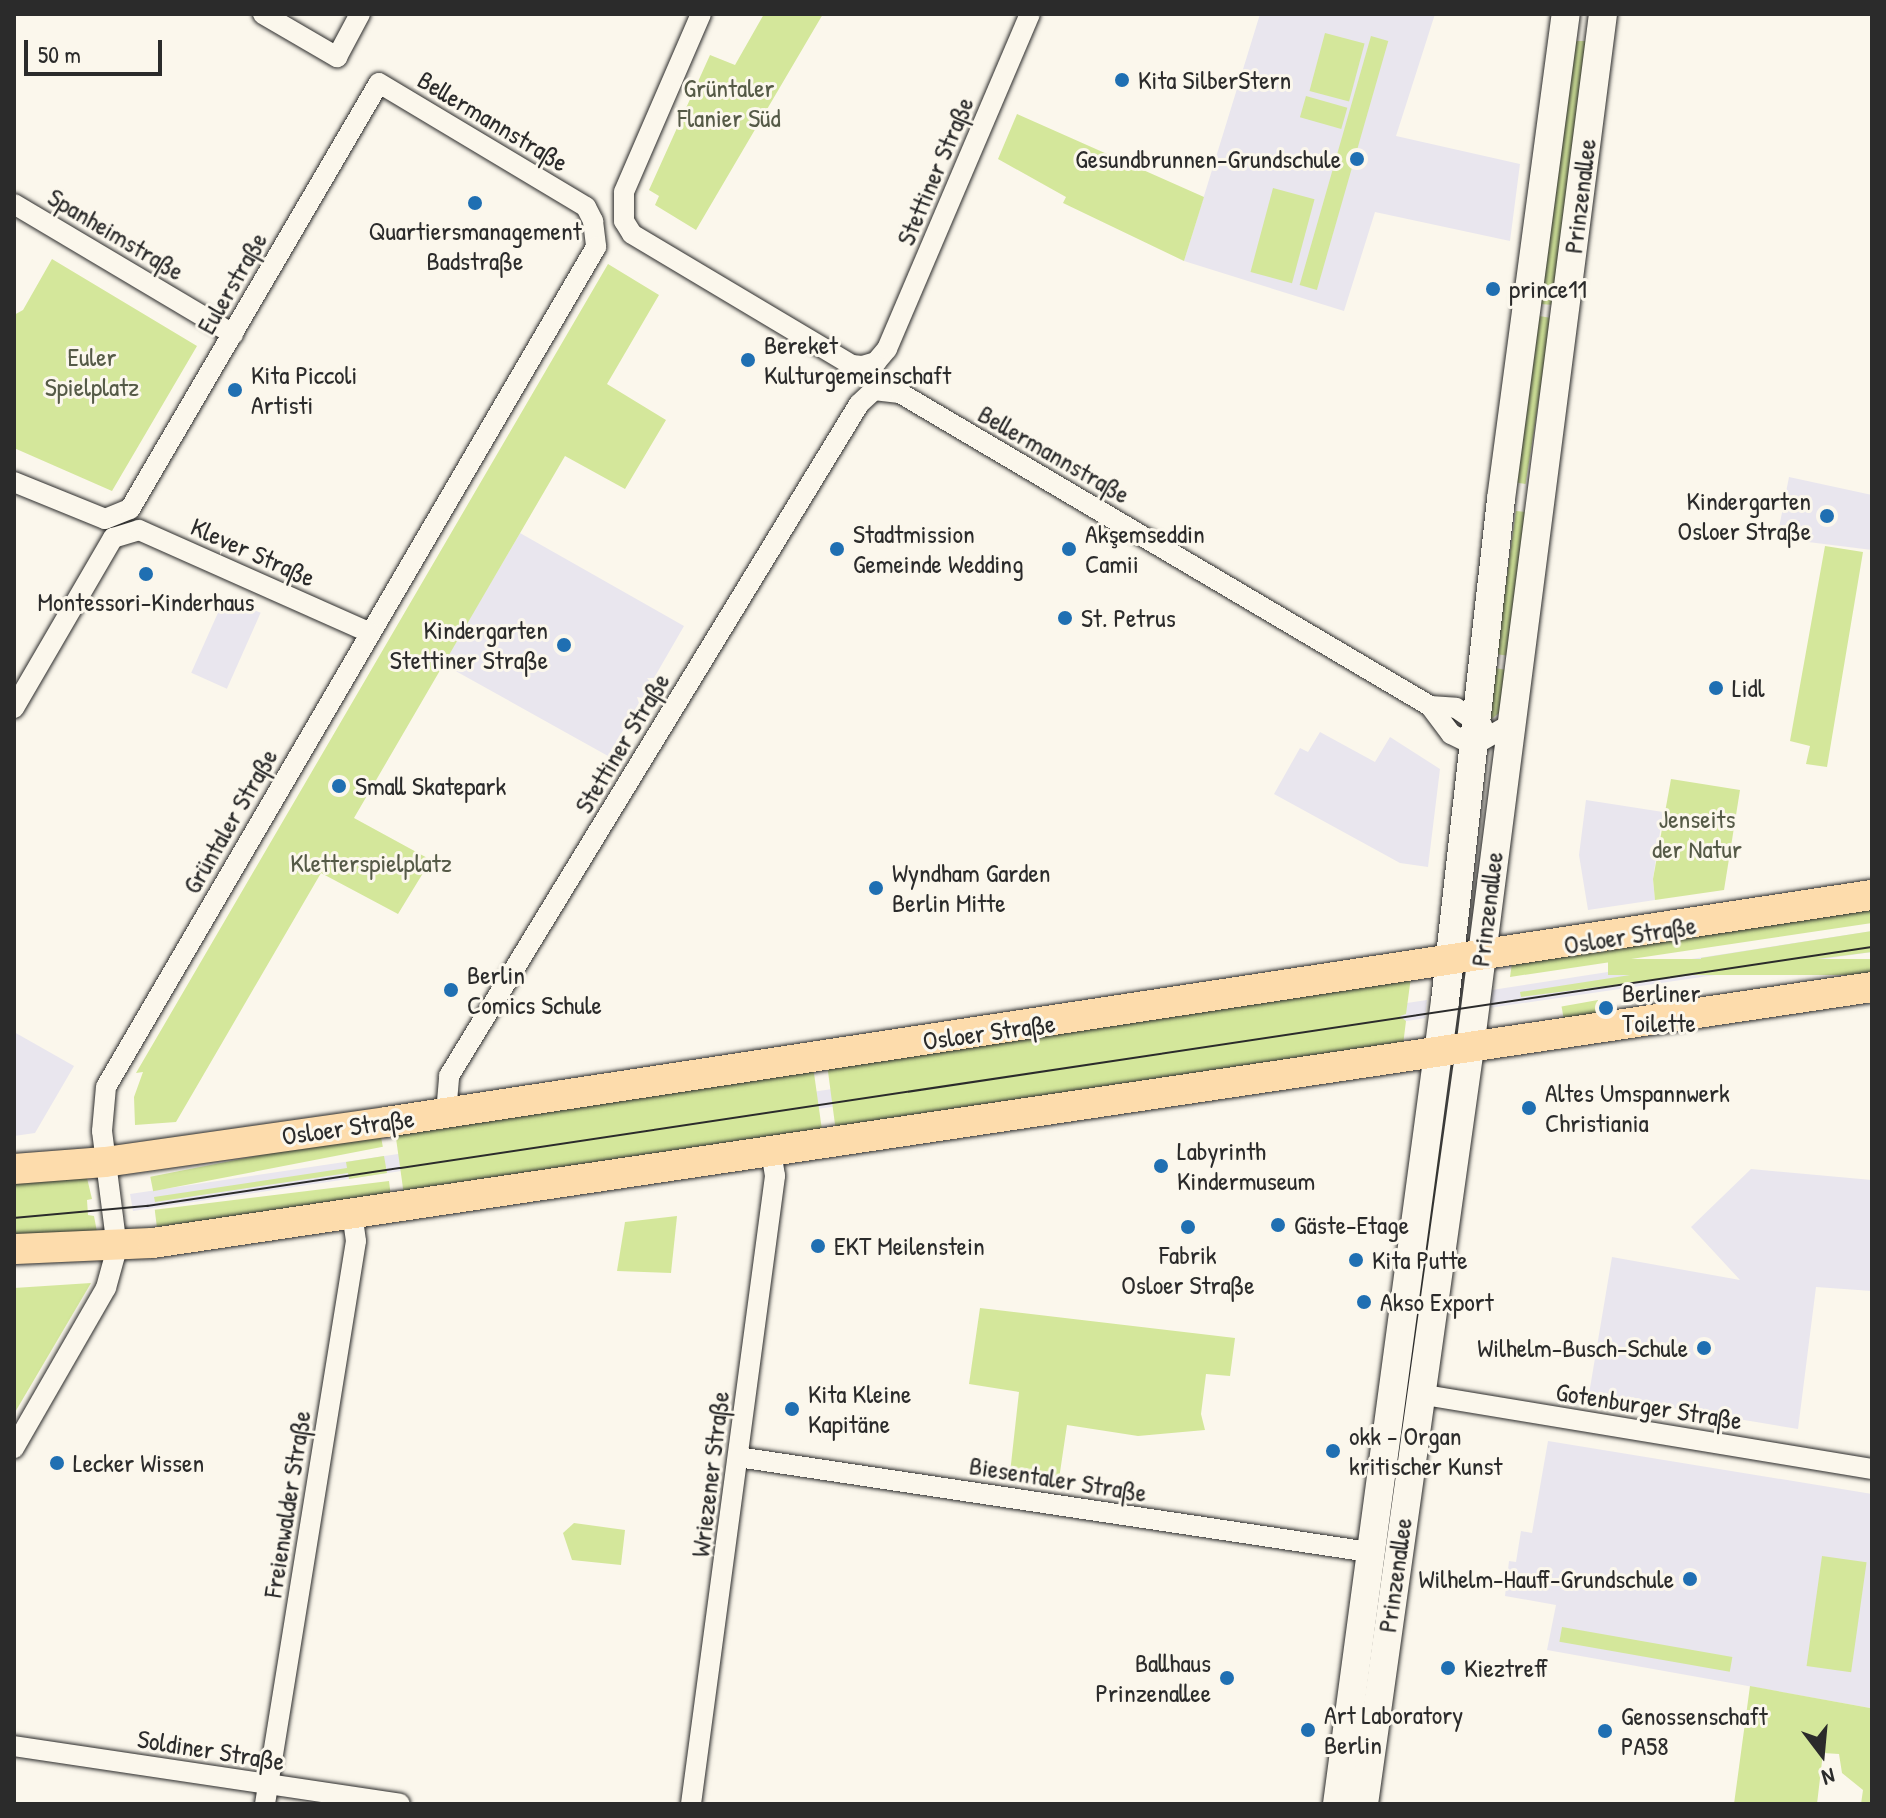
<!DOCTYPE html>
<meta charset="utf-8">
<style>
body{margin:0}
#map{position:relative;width:1886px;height:1818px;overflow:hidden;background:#fbf7ec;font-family:"Patrick Hand",sans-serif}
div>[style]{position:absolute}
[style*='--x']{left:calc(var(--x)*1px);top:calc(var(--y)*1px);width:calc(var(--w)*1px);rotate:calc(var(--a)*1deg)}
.built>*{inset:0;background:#e9e6ee;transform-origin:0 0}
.green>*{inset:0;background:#d4e79b;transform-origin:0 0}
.roads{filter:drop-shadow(0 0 2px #2b2b2b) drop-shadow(0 0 2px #2b2b2b)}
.street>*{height:20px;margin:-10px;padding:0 10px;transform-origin:10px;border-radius:10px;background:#fbf7ec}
.secondary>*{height:28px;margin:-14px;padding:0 14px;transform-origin:14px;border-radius:14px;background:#fbf7ec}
.primary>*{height:30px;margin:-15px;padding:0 15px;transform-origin:15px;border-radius:15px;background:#fddcac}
.tram>*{height:2px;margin:-1px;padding:0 1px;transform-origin:1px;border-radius:1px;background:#2b2b2b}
.dots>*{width:22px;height:22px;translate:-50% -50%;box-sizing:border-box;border:4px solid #fbf7ec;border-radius:50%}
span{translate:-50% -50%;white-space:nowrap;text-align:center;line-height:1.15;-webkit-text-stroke:6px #fbf7ec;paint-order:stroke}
.poi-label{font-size:26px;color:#2b2b2b}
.left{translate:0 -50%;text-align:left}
.right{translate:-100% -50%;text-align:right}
.park-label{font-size:26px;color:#555a47}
.street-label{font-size:26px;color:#2b2b2b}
.frame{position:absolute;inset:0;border:16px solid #2b2b2b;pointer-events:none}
.north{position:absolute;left:1782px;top:1714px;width:80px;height:80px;-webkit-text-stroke:6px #fbf7ec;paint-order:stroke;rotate:164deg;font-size:22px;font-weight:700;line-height:32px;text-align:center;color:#2b2b2b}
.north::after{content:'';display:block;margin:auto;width:28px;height:36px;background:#2b2b2b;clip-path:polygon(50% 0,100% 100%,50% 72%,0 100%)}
.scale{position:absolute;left:24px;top:40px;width:138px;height:36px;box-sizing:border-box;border:4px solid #2b2b2b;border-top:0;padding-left:10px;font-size:24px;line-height:28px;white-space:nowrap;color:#2b2b2b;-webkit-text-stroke:6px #fbf7ec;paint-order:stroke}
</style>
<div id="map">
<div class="built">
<i style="clip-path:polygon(1260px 14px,1435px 14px,1396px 136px,1520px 164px,1510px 241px,1375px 212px,1344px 311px,1184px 261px)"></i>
<i style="clip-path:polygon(1789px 477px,1872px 495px,1872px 550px,1777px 538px)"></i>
<i style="clip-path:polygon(520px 533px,684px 626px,654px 678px,647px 678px,651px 683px,642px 698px,637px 697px,639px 703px,608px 756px,443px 664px)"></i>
<i style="left:225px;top:597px;width:39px;height:83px;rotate:24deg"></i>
<i style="clip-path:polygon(1320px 732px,1375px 762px,1390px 737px,1440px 769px,1428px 867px,1400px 863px,1274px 794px,1300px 748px,1308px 752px)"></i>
<i style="clip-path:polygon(1586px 800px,1663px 812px,1653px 879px,1655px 900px,1588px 910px,1579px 855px)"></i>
<i style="clip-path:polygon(1872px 931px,1872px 952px,1489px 1008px,1492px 990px)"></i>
<i style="clip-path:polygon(1427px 1000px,1425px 1018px,1420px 1019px,133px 1211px,130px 1194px)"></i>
<i style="clip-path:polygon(14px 1032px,74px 1066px,35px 1133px,14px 1136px)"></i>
<i style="clip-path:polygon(1751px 1169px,1872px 1180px,1872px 1291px,1816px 1287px,1798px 1429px,1589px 1394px,1612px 1257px,1740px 1280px,1691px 1227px)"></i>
<i style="clip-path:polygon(1548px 1441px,1872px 1494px,1870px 1708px,1547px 1650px,1556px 1605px,1505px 1596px,1509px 1561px,1516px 1562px,1521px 1531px,1532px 1533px)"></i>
</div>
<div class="green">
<i style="clip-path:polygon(764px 14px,823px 14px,696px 230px,655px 205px,659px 196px,649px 190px,710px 55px,735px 65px)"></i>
<i style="left:1325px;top:33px;width:41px;height:60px;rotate:15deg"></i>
<i style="left:1371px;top:36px;width:18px;height:259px;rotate:16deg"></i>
<i style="clip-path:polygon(1575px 41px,1586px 41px,1554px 305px,1540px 304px)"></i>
<i style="left:1306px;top:96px;width:43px;height:22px;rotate:16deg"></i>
<i style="clip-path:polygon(1017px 114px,1204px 197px,1184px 261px,1063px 203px,1066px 197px,998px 159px)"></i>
<i style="left:1273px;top:188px;width:43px;height:87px;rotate:15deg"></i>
<i style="clip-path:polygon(52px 259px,197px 346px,112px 491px,14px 448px,14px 315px,23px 310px)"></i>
<i style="clip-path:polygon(608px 264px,659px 295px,607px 384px,666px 420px,625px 489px,565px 456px,354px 818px,431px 860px,398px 914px,321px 873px,176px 1122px,135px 1125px,134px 1097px,143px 1072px,136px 1073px)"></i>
<i style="left:1539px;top:316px;width:13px;height:168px;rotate:9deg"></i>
<i style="clip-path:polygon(1516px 511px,1526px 512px,1509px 656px,1496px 654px)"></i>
<i style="clip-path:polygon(1825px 546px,1863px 552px,1827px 767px,1806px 764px,1810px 746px,1790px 741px)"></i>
<i style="clip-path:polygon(1495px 668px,1507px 670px,1499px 713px,1490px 720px)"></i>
<i style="clip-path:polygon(1671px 779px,1740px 790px,1724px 890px,1655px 900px,1653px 879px)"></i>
<i style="clip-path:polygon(1872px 907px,1872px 923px,1510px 977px,1512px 963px)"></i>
<i style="clip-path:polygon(1872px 931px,1872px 952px,1521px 997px,1520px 992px,1701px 964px,1701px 958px)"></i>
<i style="left:1872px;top:959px;width:16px;height:264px;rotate:90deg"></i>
<i style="clip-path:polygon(1411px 977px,1406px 1014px,1400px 1016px,1406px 1021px,1403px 1045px,836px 1132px,827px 1064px)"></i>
<i style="left:1598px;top:1000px;width:17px;height:37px;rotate:80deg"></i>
<i style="left:813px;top:1066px;width:69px;height:423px;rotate:82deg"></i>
<i style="left:380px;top:1132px;width:15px;height:234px;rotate:79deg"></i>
<i style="left:1434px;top:1148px;width:7px;height:197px;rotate:8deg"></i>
<i style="clip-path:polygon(384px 1156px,387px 1173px,349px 1179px,348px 1173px,155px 1202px,154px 1197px,347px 1168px,346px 1162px)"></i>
<i style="clip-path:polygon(87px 1178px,92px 1199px,87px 1200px,88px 1215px,94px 1216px,97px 1232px,14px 1237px,14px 1181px)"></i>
<i style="left:389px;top:1181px;width:17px;height:236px;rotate:83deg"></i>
<i style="clip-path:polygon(677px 1216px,671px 1273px,617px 1271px,625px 1222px)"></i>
<i style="clip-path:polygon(91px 1283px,14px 1414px,14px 1288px)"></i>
<i style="clip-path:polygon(980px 1308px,1235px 1338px,1230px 1376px,1206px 1374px,1201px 1414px,1205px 1430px,1138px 1436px,1067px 1425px,1059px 1479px,1010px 1473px,1019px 1392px,969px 1384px)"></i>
<i style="clip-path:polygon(574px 1523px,625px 1530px,621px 1565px,572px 1560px,563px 1533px)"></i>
<i style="left:1822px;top:1556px;width:45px;height:111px;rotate:8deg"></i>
<i style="left:1562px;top:1627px;width:173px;height:15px;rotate:10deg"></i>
<i style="clip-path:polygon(1750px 1686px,1870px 1708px,1872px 1687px,1872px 1804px,1861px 1804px,1863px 1790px,1842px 1773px,1839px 1754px,1823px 1753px,1817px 1804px,1734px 1804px)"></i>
</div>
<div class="roads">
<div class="street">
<i style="--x:263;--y:14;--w:86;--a:30.2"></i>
<i style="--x:337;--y:57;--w:49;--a:-61.9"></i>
<i style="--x:701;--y:14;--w:194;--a:113.4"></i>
<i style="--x:624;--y:192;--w:29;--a:90"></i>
<i style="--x:624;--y:221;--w:15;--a:58"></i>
<i style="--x:632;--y:234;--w:256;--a:30.8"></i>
<i style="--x:852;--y:365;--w:10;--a:6"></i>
<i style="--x:862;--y:366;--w:15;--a:-16"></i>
<i style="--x:876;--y:362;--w:17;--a:-50"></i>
<i style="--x:887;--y:349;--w:364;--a:-66.9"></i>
<i style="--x:14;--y:204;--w:255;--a:30.7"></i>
<i style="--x:14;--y:482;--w:98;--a:22.1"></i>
<i style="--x:105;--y:519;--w:27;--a:-22"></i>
<i style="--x:130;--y:509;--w:493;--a:-59.7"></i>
<i style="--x:379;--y:83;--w:241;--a:30.9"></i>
<i style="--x:586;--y:207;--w:16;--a:63"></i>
<i style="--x:593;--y:221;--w:26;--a:83"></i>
<i style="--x:596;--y:247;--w:972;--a:120.26"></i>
<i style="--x:106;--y:1087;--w:44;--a:95.2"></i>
<i style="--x:102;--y:1131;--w:118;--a:82.7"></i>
<i style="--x:117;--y:1248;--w:41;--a:105.4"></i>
<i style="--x:106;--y:1288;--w:185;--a:119.9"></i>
<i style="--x:1430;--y:706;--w:26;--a:4"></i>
<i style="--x:1456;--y:708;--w:32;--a:34"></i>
<i style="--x:14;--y:708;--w:197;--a:-59.8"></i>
<i style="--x:113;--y:538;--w:27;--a:-17"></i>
<i style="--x:139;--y:530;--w:253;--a:24"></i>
<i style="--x:446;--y:1113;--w:37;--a:-85"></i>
<i style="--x:449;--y:1076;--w:787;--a:-58.61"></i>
<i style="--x:859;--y:404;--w:21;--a:-43"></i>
<i style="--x:874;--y:390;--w:26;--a:7"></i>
<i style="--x:900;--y:393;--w:616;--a:30.56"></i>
<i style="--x:1430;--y:706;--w:35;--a:53"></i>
<i style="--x:1451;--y:734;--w:25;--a:26"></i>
<i style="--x:1474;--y:745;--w:40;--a:-29.7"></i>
<i style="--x:1419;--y:1394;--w:459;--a:9.4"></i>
<i style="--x:738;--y:1457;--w:638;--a:8.56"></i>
<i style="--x:14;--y:1746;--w:390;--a:8.5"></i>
<i style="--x:265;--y:1804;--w:570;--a:-80.82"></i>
<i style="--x:356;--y:1241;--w:28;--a:-98"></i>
<i style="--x:691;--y:1804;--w:634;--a:-82.38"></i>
<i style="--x:775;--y:1176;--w:26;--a:-99"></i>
</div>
<div class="secondary">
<i style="--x:1337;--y:1804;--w:810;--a:-82.34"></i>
<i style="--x:1445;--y:1001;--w:505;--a:-83.63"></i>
<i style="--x:1501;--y:499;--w:489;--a:-82.4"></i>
<i style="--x:1364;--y:1804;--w:763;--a:-82.02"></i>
<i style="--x:1470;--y:1048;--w:1043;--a:-82.67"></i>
</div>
<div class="primary">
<i style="--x:14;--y:1169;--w:91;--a:-4.4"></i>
<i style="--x:105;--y:1162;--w:284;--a:-8.1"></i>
<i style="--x:386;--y:1122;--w:1503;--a:-8.69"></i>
<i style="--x:14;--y:1249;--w:139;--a:-2.5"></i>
<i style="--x:153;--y:1243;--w:1738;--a:-8.47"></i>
</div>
</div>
<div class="tram">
<i style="--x:14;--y:1218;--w:134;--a:-5.2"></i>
<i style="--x:147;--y:1206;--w:1744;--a:-8.54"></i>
</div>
<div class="dots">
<i style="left:1122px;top:80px;background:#1f6fb2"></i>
<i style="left:1357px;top:159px;background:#1f6fb2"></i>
<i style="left:475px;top:203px;background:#1f6fb2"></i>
<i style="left:1493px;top:289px;background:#1f6fb2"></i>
<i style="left:748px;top:360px;background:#1f6fb2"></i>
<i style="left:235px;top:390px;background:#1f6fb2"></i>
<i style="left:1827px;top:516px;background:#1f6fb2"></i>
<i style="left:837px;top:549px;background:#1f6fb2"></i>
<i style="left:1069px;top:549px;background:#1f6fb2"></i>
<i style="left:146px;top:574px;background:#1f6fb2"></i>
<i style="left:1065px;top:618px;background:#1f6fb2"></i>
<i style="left:564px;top:645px;background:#1f6fb2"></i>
<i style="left:1716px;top:688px;background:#1f6fb2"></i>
<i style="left:339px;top:786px;background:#1f6fb2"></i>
<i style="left:876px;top:888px;background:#1f6fb2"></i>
<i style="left:451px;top:990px;background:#1f6fb2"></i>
<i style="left:1606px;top:1008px;background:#1f6fb2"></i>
<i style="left:1529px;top:1108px;background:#1f6fb2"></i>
<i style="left:1161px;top:1166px;background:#1f6fb2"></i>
<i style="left:1278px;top:1225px;background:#1f6fb2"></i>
<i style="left:1188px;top:1227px;background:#1f6fb2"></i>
<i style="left:818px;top:1246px;background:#1f6fb2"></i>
<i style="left:1356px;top:1260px;background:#1f6fb2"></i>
<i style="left:1364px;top:1302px;background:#1f6fb2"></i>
<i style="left:1704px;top:1348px;background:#1f6fb2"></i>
<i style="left:792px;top:1409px;background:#1f6fb2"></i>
<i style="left:1333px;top:1451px;background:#1f6fb2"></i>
<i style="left:57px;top:1463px;background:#1f6fb2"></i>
<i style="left:1690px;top:1579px;background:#1f6fb2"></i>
<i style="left:1448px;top:1668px;background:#1f6fb2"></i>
<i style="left:1227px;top:1678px;background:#1f6fb2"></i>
<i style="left:1308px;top:1730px;background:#1f6fb2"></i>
<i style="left:1605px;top:1731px;background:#1f6fb2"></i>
</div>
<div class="poi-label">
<span class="left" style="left:1138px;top:80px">Kita SilberStern</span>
<span class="right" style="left:1341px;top:159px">Gesundbrunnen-Grundschule</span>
<span style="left:475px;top:246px">Quartiersmanagement<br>Badstraße</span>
<span class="left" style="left:1509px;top:289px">prince11</span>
<span class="left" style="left:764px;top:360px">Bereket<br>Kulturgemeinschaft</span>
<span class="left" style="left:251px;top:390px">Kita Piccoli<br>Artisti</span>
<span class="right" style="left:1811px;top:516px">Kindergarten<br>Osloer Straße</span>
<span class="left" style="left:853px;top:549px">Stadtmission<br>Gemeinde Wedding</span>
<span class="left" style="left:1085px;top:549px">Akşemseddin<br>Camii</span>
<span style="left:146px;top:602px">Montessori-Kinderhaus</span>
<span class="left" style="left:1081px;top:618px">St. Petrus</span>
<span class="right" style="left:548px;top:645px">Kindergarten<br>Stettiner Straße</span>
<span class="left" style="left:1732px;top:688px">Lidl</span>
<span class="left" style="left:355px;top:786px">Small Skatepark</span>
<span class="left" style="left:892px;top:888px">Wyndham Garden<br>Berlin Mitte</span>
<span class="left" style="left:467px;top:990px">Berlin<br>Comics Schule</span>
<span class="left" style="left:1622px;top:1008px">Berliner<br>Toilette</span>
<span class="left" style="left:1545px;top:1108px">Altes Umspannwerk<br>Christiania</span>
<span class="left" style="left:1177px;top:1166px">Labyrinth<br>Kindermuseum</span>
<span class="left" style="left:1294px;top:1225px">Gäste-Etage</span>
<span class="left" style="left:834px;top:1246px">EKT Meilenstein</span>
<span style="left:1188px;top:1270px">Fabrik<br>Osloer Straße</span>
<span class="left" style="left:1372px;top:1260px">Kita Putte</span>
<span class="left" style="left:1380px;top:1302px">Akso Export</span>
<span class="right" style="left:1688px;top:1348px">Wilhelm-Busch-Schule</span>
<span class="left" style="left:808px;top:1409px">Kita Kleine<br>Kapitäne</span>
<span class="left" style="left:1349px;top:1451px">okk - Organ<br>kritischer Kunst</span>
<span class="left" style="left:73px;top:1463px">Lecker Wissen</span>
<span class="right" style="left:1674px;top:1579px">Wilhelm-Hauff-Grundschule</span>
<span class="right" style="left:1211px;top:1678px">Ballhaus<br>Prinzenallee</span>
<span class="left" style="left:1464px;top:1668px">Kieztreff</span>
<span class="left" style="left:1324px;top:1730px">Art Laboratory<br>Berlin</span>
<span class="left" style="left:1621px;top:1731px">Genossenschaft<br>PA58</span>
</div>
<div class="park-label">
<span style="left:729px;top:103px">Grüntaler<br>Flanier Süd</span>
<span style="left:92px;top:372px">Euler<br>Spielplatz</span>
<span style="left:1697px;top:834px">Jenseits<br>der Natur</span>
<span style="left:371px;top:863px">Kletterspielplatz</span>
</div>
<div class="street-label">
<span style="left:493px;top:121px;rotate:31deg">Bellermannstraße</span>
<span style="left:935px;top:171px;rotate:-67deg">Stettiner Straße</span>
<span style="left:1580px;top:196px;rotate:-83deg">Prinzenallee</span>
<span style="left:116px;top:234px;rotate:31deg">Spanheimstraße</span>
<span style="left:232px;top:283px;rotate:-60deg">Eulerstraße</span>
<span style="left:1054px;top:454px;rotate:30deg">Bellermannstraße</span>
<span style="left:253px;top:552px;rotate:24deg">Klever Straße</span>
<span style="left:622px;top:743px;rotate:-59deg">Stettiner Straße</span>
<span style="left:230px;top:821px;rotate:-60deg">Grüntaler Straße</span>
<span style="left:1487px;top:909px;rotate:-83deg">Prinzenallee</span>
<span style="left:1630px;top:935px;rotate:-9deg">Osloer Straße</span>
<span style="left:989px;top:1032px;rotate:-8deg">Osloer Straße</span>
<span style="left:348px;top:1127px;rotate:-8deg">Osloer Straße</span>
<span style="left:1649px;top:1406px;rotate:9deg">Gotenburger Straße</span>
<span style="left:710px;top:1474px;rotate:-83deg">Wriezener Straße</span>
<span style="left:1058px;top:1479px;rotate:9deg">Biesentaler Straße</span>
<span style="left:287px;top:1504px;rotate:-81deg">Freienwalder Straße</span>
<span style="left:1395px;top:1575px;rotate:-82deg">Prinzenallee</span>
<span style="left:211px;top:1750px;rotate:9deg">Soldiner Straße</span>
</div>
<div class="frame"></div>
<div class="north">N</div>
<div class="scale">50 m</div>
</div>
